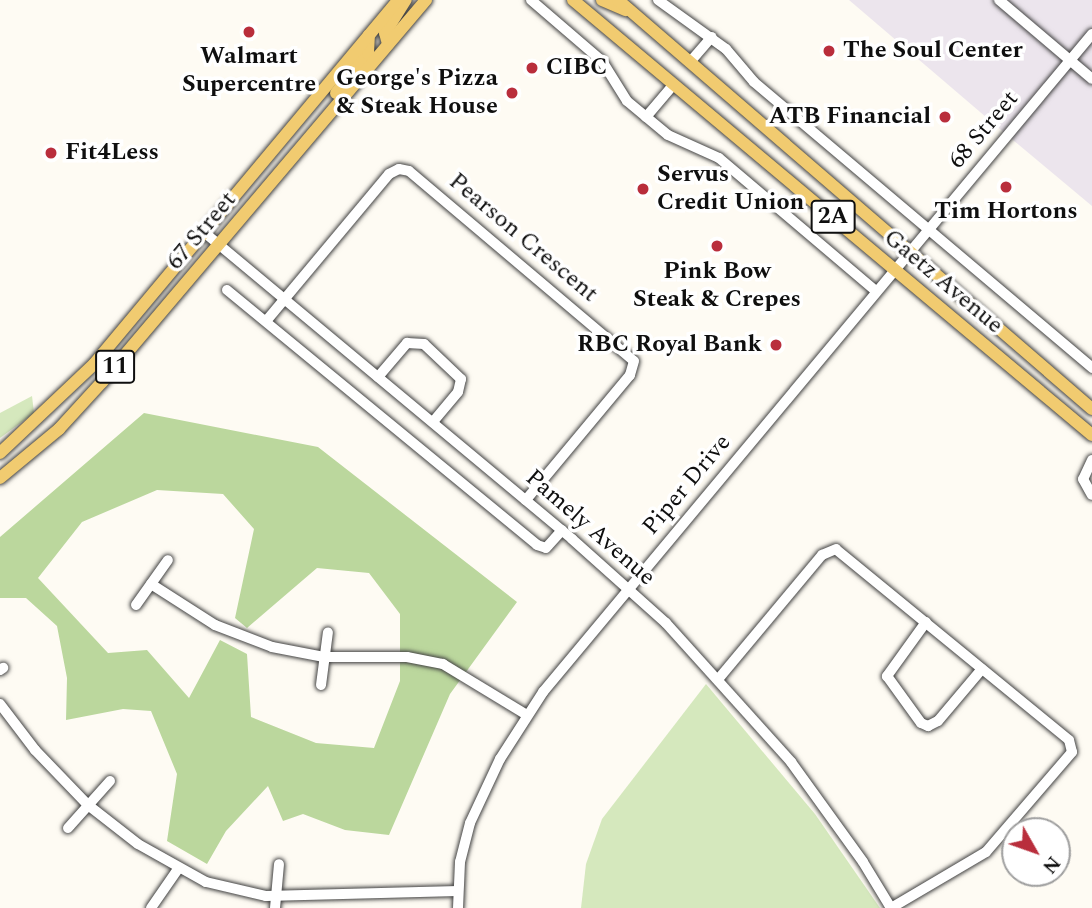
<!DOCTYPE html>
<style>
body{margin:0}
#map{position:relative;width:1092px;height:908px;overflow:hidden;background:#fefbf3;font-family:Spectral,serif}
div>[style]{position:absolute}
[style*='--x']{left:calc(var(--x)*1px);top:calc(var(--y)*1px);width:calc(var(--w)*1px);rotate:calc(var(--a)*1deg)}
.industrial>*{inset:0;background:#ece5ed}
.green>*{inset:0;background:#d5e8bd}
.forest>*{inset:0;background:#bbd79d}
.roads{filter:drop-shadow(0 0 2px #424242) drop-shadow(0 0 2px #424242)}
.minor>*{height:10px;margin:-5px;padding:0 5px;transform-origin:5px;border-radius:5px;background:#fff}
.major>*{height:12px;margin:-6px;padding:0 6px;transform-origin:6px;border-radius:6px;background:#f1cb70}
.dots>*{width:19px;height:19px;translate:-50% -50%;box-sizing:border-box;border:4px solid #fff;border-radius:50%}
span{translate:-50% -50%;white-space:nowrap;text-align:center;line-height:1.15;-webkit-text-stroke:7px #fff;paint-order:stroke}
.shield-label span{padding:2px 5px;background:#fff;border:2px solid;border-radius:5px;-webkit-text-stroke-width:0}
.shield-label{font-size:23px;color:#0f0f0f;font-weight:700}
.poi-label{font-size:24px;color:#0f0f0f;font-weight:700}
.left{translate:0 -50%;text-align:left}
.right{translate:-100% -50%;text-align:right}
.street-label{font-size:24px;color:#0f0f0f}
.north{position:absolute;left:1001px;top:817px;width:70px;height:70px;box-sizing:border-box;background:#fff;border:2px solid #9f9f9f;border-radius:50%;rotate:130deg;font-size:19px;font-weight:700;line-height:28px;text-align:center;color:#0f0f0f}
.north::after{content:'';display:block;margin:auto;width:24px;height:32px;background:#b92e3c;clip-path:polygon(50% 0,100% 100%,50% 72%,0 100%)}
</style>
<div id="map">
<div class="industrial">
<i style="clip-path:polygon(849px 0,1092px 0,1092px 206px,1007px 135px)"></i>
</div>
<div class="green">
<i style="clip-path:polygon(32px 396px,34px 413px,0 438px,0 413px)"></i>
<i style="clip-path:polygon(706px 684px,815px 814px,880px 908px,581px 908px,586px 864px,602px 819px)"></i>
</div>
<div class="forest">
<i style="clip-path:polygon(evenodd,144px 413px,318px 447px,517px 602px,450px 694px,389px 835px,345px 830px,303px 814px,283px 821px,268px 786px,226px 831px,207px 864px,167px 841px,177px 774px,151px 711px,123px 709px,66px 720px,67px 678px,57px 626px,26px 598px,0 598px,0 537px,144px 413px,157px 490px,223px 494px,254px 529px,235px 618px,247px 628px,317px 568px,369px 573px,400px 614px,400px 681px,374px 748px,316px 743px,251px 717px,247px 654px,220px 640px,189px 698px,147px 650px,108px 653px,38px 578px,82px 522px,157px 490px)"></i>
</div>
<div class="roads">
<div class="minor">
<i style="--x:531;--y:0;--w:94;--a:40.7"></i>
<i style="--x:602;--y:61;--w:47;--a:58"></i>
<i style="--x:627;--y:101;--w:53;--a:39.7"></i>
<i style="--x:668;--y:135;--w:56;--a:24.3"></i>
<i style="--x:719;--y:158;--w:206;--a:40.3"></i>
<i style="--x:658;--y:0;--w:84;--a:35.8"></i>
<i style="--x:726;--y:49;--w:43;--a:49.7"></i>
<i style="--x:754;--y:82;--w:443;--a:40.2"></i>
<i style="--x:999;--y:0;--w:122;--a:40.3"></i>
<i style="--x:690;--y:62;--w:33;--a:-49"></i>
<i style="--x:646;--y:117;--w:43;--a:-49.7"></i>
<i style="--x:205;--y:233;--w:478;--a:39.8"></i>
<i style="--x:572;--y:539;--w:126;--a:41.8"></i>
<i style="--x:666;--y:623;--w:187;--a:48"></i>
<i style="--x:791;--y:762;--w:123;--a:54.2"></i>
<i style="--x:863;--y:862;--w:54;--a:58.7"></i>
<i style="--x:891;--y:908;--w:110;--a:-30.5"></i>
<i style="--x:986;--y:852;--w:132;--a:-49.3"></i>
<i style="--x:1072;--y:752;--w:12;--a:-104"></i>
<i style="--x:1069;--y:740;--w:301;--a:-140.7"></i>
<i style="--x:836;--y:549;--w:15;--a:157"></i>
<i style="--x:822;--y:555;--w:160;--a:129.9"></i>
<i style="--x:227;--y:290;--w:401;--a:39.4"></i>
<i style="--x:537;--y:545;--w:9;--a:18"></i>
<i style="--x:546;--y:548;--w:24;--a:-48"></i>
<i style="--x:267;--y:320;--w:190;--a:-50.1"></i>
<i style="--x:389;--y:174;--w:11;--a:-27"></i>
<i style="--x:399;--y:169;--w:10;--a:11"></i>
<i style="--x:409;--y:171;--w:294;--a:40.2"></i>
<i style="--x:634;--y:361;--w:15;--a:106"></i>
<i style="--x:630;--y:375;--w:163;--a:129.8"></i>
<i style="--x:378;--y:377;--w:45;--a:-49.5"></i>
<i style="--x:407;--y:343;--w:17;--a:3"></i>
<i style="--x:424;--y:344;--w:51;--a:43.4"></i>
<i style="--x:461;--y:379;--w:13;--a:103"></i>
<i style="--x:458;--y:392;--w:39;--a:130"></i>
<i style="--x:1092;--y:460;--w:21;--a:115"></i>
<i style="--x:1083;--y:479;--w:18;--a:61"></i>
<i style="--x:151;--y:584;--w:76;--a:32.6"></i>
<i style="--x:215;--y:625;--w:61;--a:21.1"></i>
<i style="--x:272;--y:647;--w:53;--a:10.9"></i>
<i style="--x:324;--y:657;--w:83;--a:0"></i>
<i style="--x:407;--y:657;--w:37;--a:11"></i>
<i style="--x:443;--y:664;--w:98;--a:31.3"></i>
<i style="--x:136;--y:605;--w:55;--a:-54.6"></i>
<i style="--x:926;--y:622;--w:67;--a:125.8"></i>
<i style="--x:887;--y:676;--w:58;--a:54.1"></i>
<i style="--x:921;--y:723;--w:8;--a:23"></i>
<i style="--x:928;--y:726;--w:11;--a:-27"></i>
<i style="--x:938;--y:721;--w:68;--a:-49.8"></i>
<i style="--x:0;--y:670;--w:4;--a:-34"></i>
<i style="--x:321;--y:685;--w:53;--a:-82.5"></i>
<i style="--x:0;--y:704;--w:58;--a:52.7"></i>
<i style="--x:35;--y:750;--w:76;--a:46.1"></i>
<i style="--x:88;--y:805;--w:63;--a:38"></i>
<i style="--x:138;--y:844;--w:78;--a:29.2"></i>
<i style="--x:206;--y:882;--w:62;--a:13.1"></i>
<i style="--x:266;--y:896;--w:192;--a:-1.5"></i>
<i style="--x:68;--y:828;--w:63;--a:-48.2"></i>
<i style="--x:151;--y:908;--w:47;--a:-55.3"></i>
<i style="--x:275;--y:908;--w:44;--a:-84.8"></i>
<i style="--x:458;--y:908;--w:46;--a:-87.5"></i>
<i style="--x:460;--y:862;--w:40;--a:-75.6"></i>
<i style="--x:470;--y:823;--w:71;--a:-64.9"></i>
<i style="--x:500;--y:759;--w:80;--a:-57.3"></i>
<i style="--x:543;--y:692;--w:857;--a:-50.16"></i>
</div>
<div class="major">
<i style="--x:573;--y:0;--w:677;--a:39.97"></i>
<i style="--x:602;--y:0;--w:26;--a:23"></i>
<i style="--x:618;--y:0;--w:626;--a:40.79"></i>
<i style="--x:388;--y:44;--w:11;--a:-105"></i>
<i style="--x:385;--y:33;--w:39;--a:-58"></i>
<i style="--x:336;--y:93;--w:51;--a:-51.3"></i>
<i style="--x:368;--y:53;--w:18;--a:-87"></i>
<i style="--x:0;--y:453;--w:129;--a:-43.4"></i>
<i style="--x:94;--y:364;--w:474;--a:-50.1"></i>
<i style="--x:0;--y:478;--w:77;--a:-39.7"></i>
<i style="--x:59;--y:429;--w:64;--a:-47.5"></i>
<i style="--x:102;--y:382;--w:501;--a:-49.7"></i>
</div>
</div>
<div class="dots">
<i style="left:249px;top:32px;background:#b92e3c"></i>
<i style="left:829px;top:51px;background:#b92e3c"></i>
<i style="left:532px;top:68px;background:#b92e3c"></i>
<i style="left:512px;top:93px;background:#b92e3c"></i>
<i style="left:945px;top:117px;background:#b92e3c"></i>
<i style="left:51px;top:153px;background:#b92e3c"></i>
<i style="left:1006px;top:187px;background:#b92e3c"></i>
<i style="left:643px;top:189px;background:#b92e3c"></i>
<i style="left:717px;top:246px;background:#b92e3c"></i>
<i style="left:776px;top:345px;background:#b92e3c"></i>
</div>
<div class="shield-label">
<span style="left:833px;top:217px">2A</span>
<span style="left:115px;top:367px">11</span>
</div>
<div class="poi-label">
<span class="left" style="left:843px;top:51px">The Soul Center</span>
<span style="left:249px;top:71px">Walmart<br>Supercentre</span>
<span class="left" style="left:546px;top:68px">CIBC</span>
<span class="right" style="left:498px;top:93px">George's Pizza<br>&amp; Steak House</span>
<span class="right" style="left:931px;top:117px">ATB Financial</span>
<span class="left" style="left:65px;top:153px">Fit4Less</span>
<span class="left" style="left:657px;top:189px">Servus<br>Credit Union</span>
<span style="left:1006px;top:212px">Tim Hortons</span>
<span style="left:717px;top:286px">Pink Bow<br>Steak &amp; Crepes</span>
<span class="right" style="left:762px;top:345px">RBC Royal Bank</span>
</div>
<div class="street-label">
<span style="left:984px;top:130px;rotate:-50deg">68 Street</span>
<span style="left:202px;top:231px;rotate:-50deg">67 Street</span>
<span style="left:523px;top:238px;rotate:40deg">Pearson Crescent</span>
<span style="left:943px;top:282px;rotate:40deg">Gaetz Avenue</span>
<span style="left:687px;top:485px;rotate:-50deg">Piper Drive</span>
<span style="left:590px;top:528px;rotate:41deg">Pamely Avenue</span>
</div>
<div class="north">N</div>
</div>
